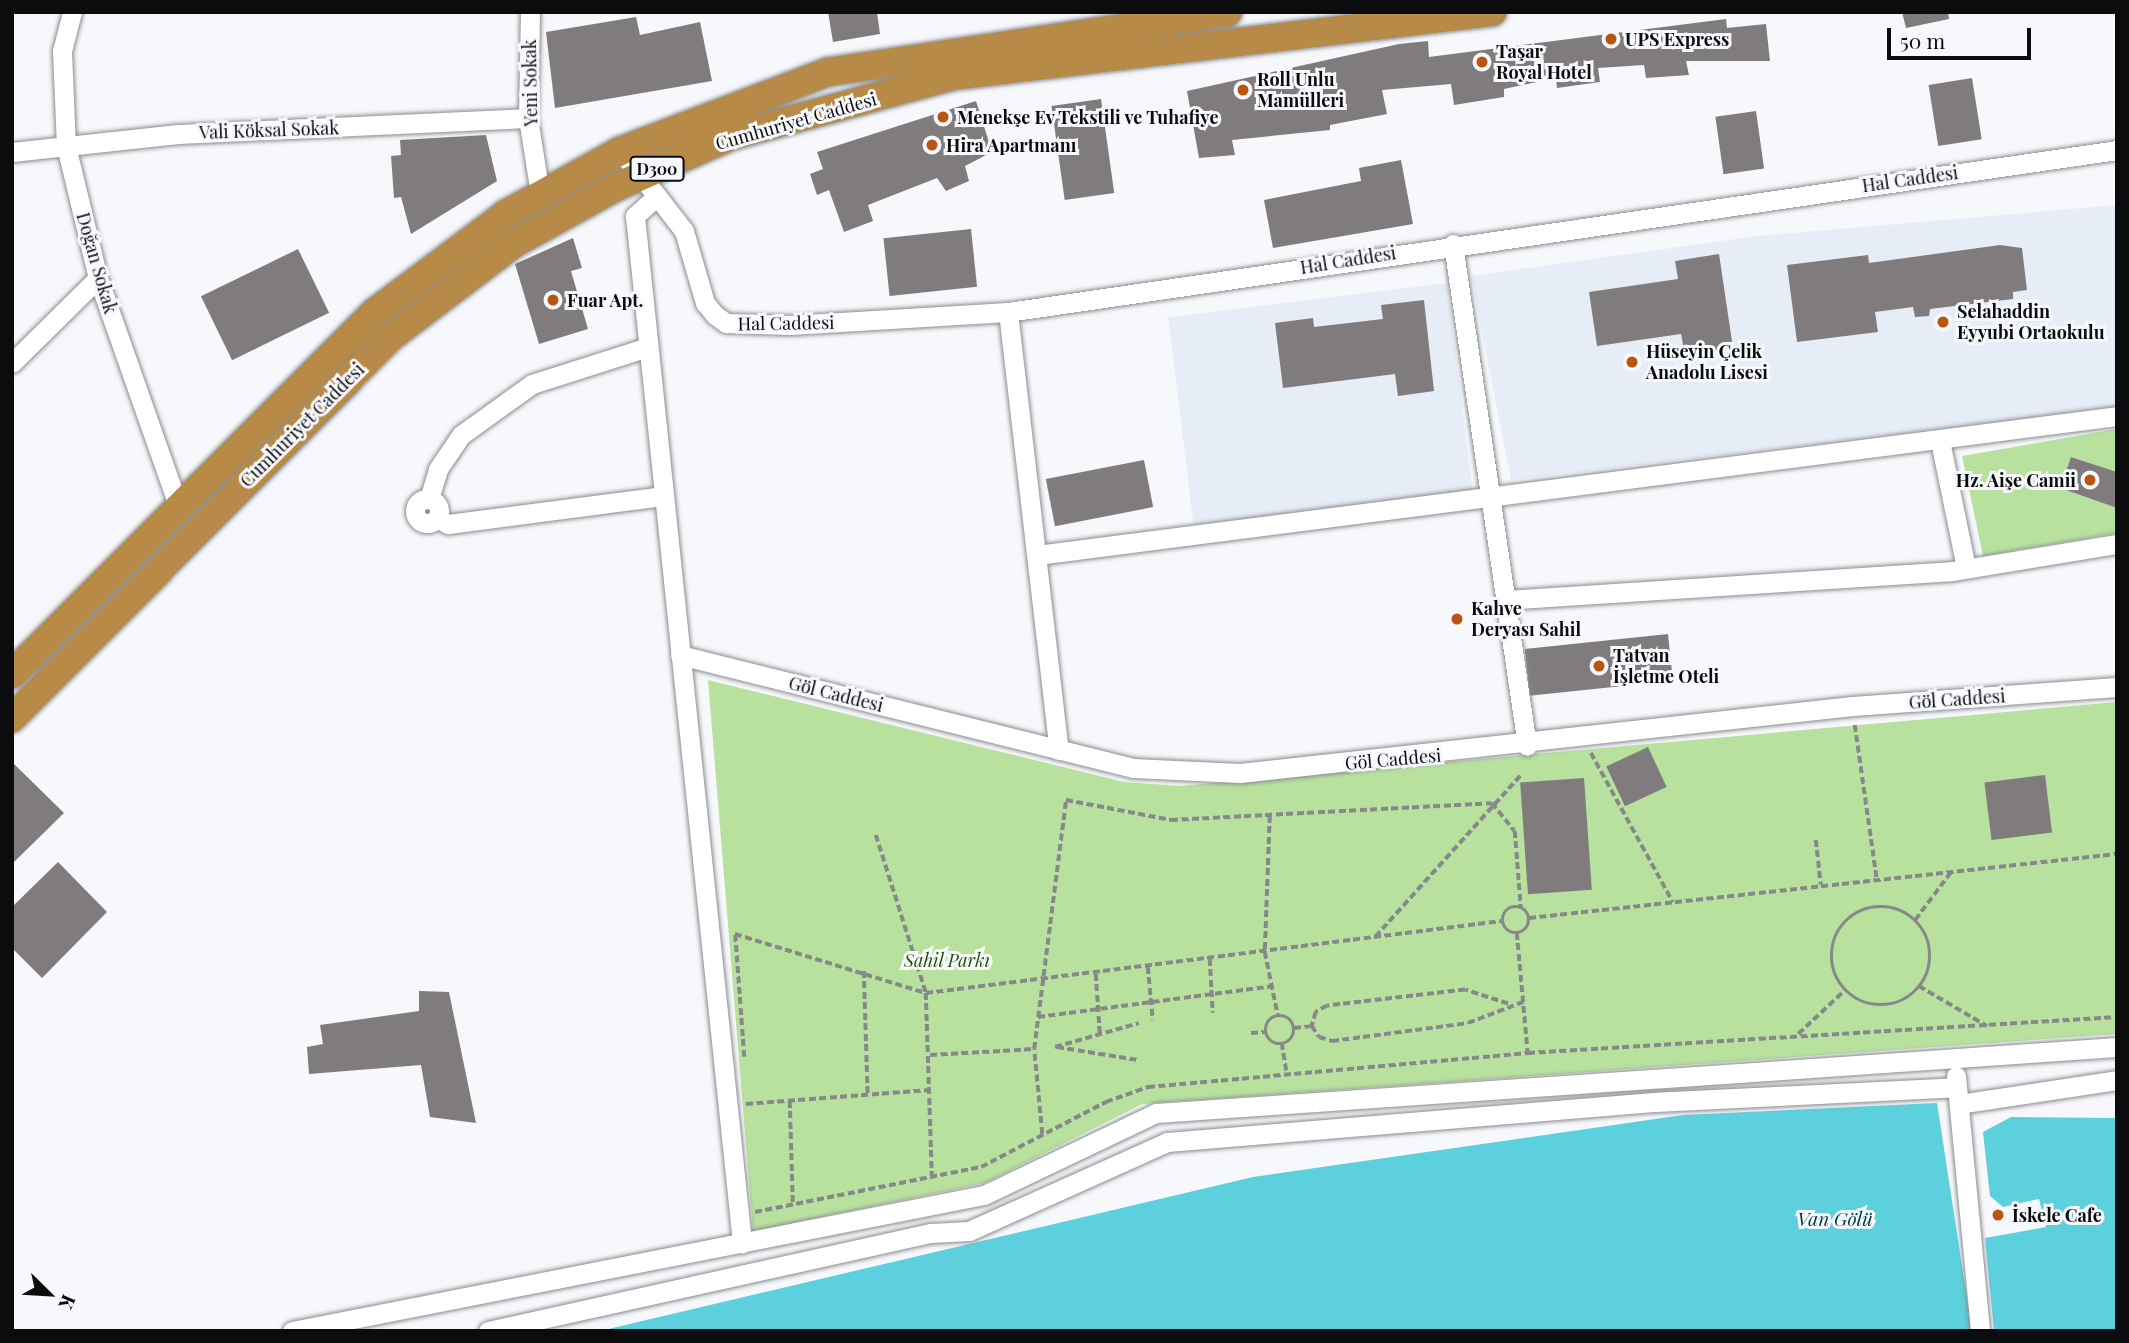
<!DOCTYPE html>
<meta charset="utf-8">
<style>
body{margin:0}
#map{position:relative;width:2129px;height:1343px;overflow:hidden;background:#f6f8fc;font-family:"Playfair Display",serif}
div>[style]{position:absolute}
[style*='--x']{left:calc(var(--x)*1px);top:calc(var(--y)*1px);width:calc(var(--w)*1px);rotate:calc(var(--a)*1deg)}
.built>*{inset:0;background:#e7edf7;transform-origin:0 0}
.green>*{inset:0;background:#b9e19e}
.water>*{inset:0;background:#5dd0de}
.building>*{inset:0;background:#807c7e;transform-origin:0 0}
.path>*{height:3.5px;margin-top:-1.75px;transform-origin:0;background:repeating-linear-gradient(90deg,#86888a 0 7px,transparent 0 10.5px)}
.path>.ring{margin:-1.75px;padding:0;box-sizing:content-box;background:none;border:3.5px solid #86888a;border-radius:50%}
.roads{filter:drop-shadow(0 0 2px #8a8c8f) drop-shadow(0 0 2px #8a8c8f)}
.minor>*{height:19px;margin:-9.5px;padding:0 9.5px;transform-origin:9.5px;border-radius:9.5px;background:#fff}
.minor>.ring{margin:-9.5px;padding:0;box-sizing:content-box;background:none;border:19px solid #fff;border-radius:50%}
.highway>*{height:28px;margin:-14px;padding:0 14px;transform-origin:14px;border-radius:14px;background:#b78a47}
.dots>*{width:19px;height:19px;translate:-50% -50%;box-sizing:border-box;border:4px solid #f6f8fc;border-radius:50%}
span{translate:-50% -50%;white-space:nowrap;text-align:center;line-height:1.15;-webkit-text-stroke:6px #f6f8fc;paint-order:stroke}
.shield-label span{padding:2px 5px;background:#f6f8fc;border:2px solid;border-radius:5px;-webkit-text-stroke-width:0}
.shield-label{font-size:16px;color:#0b0c0d;font-weight:700}
.poi-label{font-size:18px;color:#0b0c0d;font-weight:700}
.left{translate:0 -50%;text-align:left}
.right{translate:-100% -50%;text-align:right}
.street-label{font-size:18px;color:#0b0c0d}
.park-label{font-size:18px;color:#2c5003;font-style:italic}
.water-label{font-size:19px;color:#003a3f;font-style:italic}
.frame{position:absolute;inset:0;border:14px solid #0b0c0d;pointer-events:none}
.north{position:absolute;left:14px;top:1259px;width:70px;height:70px;-webkit-text-stroke:5px #f6f8fc;paint-order:stroke;rotate:114deg;font-size:19px;font-weight:700;line-height:28px;text-align:center;color:#0b0c0d}
.north::after{content:'';display:block;margin:auto;width:24px;height:32px;background:#0b0c0d;clip-path:polygon(50% 0,100% 100%,50% 72%,0 100%)}
.scale{position:absolute;left:1887px;top:28px;width:144px;height:32px;box-sizing:border-box;border:4px solid #0b0c0d;border-top:0;padding-left:9px;font-size:21px;line-height:24px;white-space:nowrap;color:#0b0c0d;-webkit-text-stroke:5px #f6f8fc;paint-order:stroke}
</style>
<div id="map">
<div class="built">
<i style="clip-path:polygon(2117px 205px,2117px 408px,1511px 480px,1471px 276px,1757px 236px)"></i>
<i style="left:1447px;top:283px;width:209px;height:281px;rotate:83deg"></i>
</div>
<div class="green">
<i style="clip-path:polygon(2117px 429px,2117px 472px,2071px 457px,2060px 488px,2117px 508px,2117px 533px,1983px 556px,1962px 456px)"></i>
<i style="clip-path:polygon(708px 680px,1124px 782px,1179px 786px,2117px 702px,2117px 1034px,1142px 1104px,985px 1183px,753px 1231px)"></i>
</div>
<div class="water">
<i style="clip-path:polygon(1937px 1103px,1972px 1331px,600px 1331px,1253px 1177px,1683px 1115px)"></i>
<i style="clip-path:polygon(2011px 1117px,2117px 1118px,2117px 1331px,1994px 1331px,1985px 1238px,2046px 1227px,2039px 1199px,2003px 1207px,1990px 1196px,1983px 1132px)"></i>
</div>
<div class="building">
<i style="clip-path:polygon(828px 12px,877px 12px,880px 34px,833px 42px)"></i>
<i style="clip-path:polygon(1902px 12px,1948px 12px,1949px 19px,1906px 28px)"></i>
<i style="clip-path:polygon(636px 17px,640px 35px,700px 22px,712px 81px,555px 108px,546px 32px)"></i>
<i style="clip-path:polygon(1726px 19px,1727px 28px,1766px 24px,1770px 61px,1686px 61px,1689px 75px,1646px 78px,1644px 65px,1598px 68px,1600px 82px,1557px 88px,1556px 78px,1504px 89px,1504px 97px,1454px 105px,1451px 84px,1382px 90px,1387px 114px,1330px 125px,1330px 130px,1232px 140px,1235px 155px,1199px 158px,1187px 91px,1399px 44px,1428px 41px,1429px 57px)"></i>
<i style="left:1972px;top:78px;width:62px;height:44px;rotate:81deg"></i>
<i style="left:1101px;top:99px;width:95px;height:50px;rotate:82deg"></i>
<i style="clip-path:polygon(976px 101px,992px 152px,965px 166px,969px 181px,946px 191px,937px 178px,868px 205px,873px 221px,844px 232px,829px 190px,817px 195px,810px 174px,823px 169px,817px 152px)"></i>
<i style="left:1756px;top:111px;width:58px;height:41px;rotate:82deg"></i>
<i style="clip-path:polygon(486px 135px,497px 181px,411px 234px,401px 197px,394px 198px,391px 156px,401px 155px,400px 140px)"></i>
<i style="clip-path:polygon(1401px 160px,1413px 224px,1273px 248px,1264px 200px,1361px 181px,1359px 168px)"></i>
<i style="left:971px;top:229px;width:58px;height:88px;rotate:84deg"></i>
<i style="clip-path:polygon(573px 238px,582px 268px,571px 271px,588px 329px,539px 344px,515px 264px)"></i>
<i style="clip-path:polygon(2000px 245px,2022px 248px,2027px 290px,2013px 292px,2013px 299px,1930px 309px,1929px 316px,1915px 317px,1913px 307px,1875px 312px,1878px 332px,1797px 342px,1787px 265px,1868px 255px,1869px 263px)"></i>
<i style="left:298px;top:249px;width:71px;height:108px;rotate:64deg"></i>
<i style="clip-path:polygon(1719px 254px,1733px 348px,1685px 355px,1681px 334px,1597px 346px,1589px 292px,1678px 279px,1675px 261px)"></i>
<i style="clip-path:polygon(1424px 300px,1434px 391px,1398px 396px,1395px 374px,1283px 388px,1275px 323px,1313px 318px,1314px 327px,1383px 319px,1381px 305px)"></i>
<i style="clip-path:polygon(2071px 457px,2117px 472px,2117px 508px,2060px 488px)"></i>
<i style="left:1144px;top:460px;width:48px;height:100px;rotate:79deg"></i>
<i style="left:1668px;top:634px;width:47px;height:144px;rotate:84deg"></i>
<i style="left:1648px;top:747px;width:44px;height:46px;rotate:65deg"></i>
<i style="clip-path:polygon(12px 762px,64px 813px,12px 864px)"></i>
<i style="left:2045px;top:775px;width:58px;height:61px;rotate:83deg"></i>
<i style="left:1584px;top:778px;width:112px;height:64px;rotate:86deg"></i>
<i style="clip-path:polygon(58px 862px,107px 912px,42px 978px,12px 948px,12px 907px)"></i>
<i style="clip-path:polygon(419px 991px,449px 992px,476px 1123px,430px 1117px,421px 1065px,309px 1074px,307px 1047px,323px 1044px,320px 1025px,419px 1011px)"></i>
</div>
<div class="path">
<i style="--x:1855;--y:725;--w:156;--a:81.9"></i>
<i style="--x:1591;--y:753;--w:170;--a:61.2"></i>
<i style="--x:1270;--y:816;--w:136;--a:92.1"></i>
<i style="--x:1265;--y:952;--w:65;--a:78.5"></i>
<i style="--x:876;--y:835;--w:166;--a:72.4"></i>
<i style="--x:926;--y:993;--w:183;--a:88.1"></i>
<i style="--x:1816;--y:840;--w:45;--a:83.7"></i>
<i class="ring" style="left:1503px;top:907px;width:22.5px;height:22.5px"></i>
<i class="ring" style="left:1832px;top:907px;width:94.5px;height:94.5px"></i>
<i style="--x:1529;--y:918;--w:591;--a:-6.21"></i>
<i style="--x:1915;--y:920;--w:60;--a:-53.1"></i>
<i style="--x:1517;--y:933;--w:121;--a:84.8"></i>
<i style="--x:1375;--y:937;--w:218;--a:-48"></i>
<i style="--x:1210;--y:959;--w:54;--a:86.8"></i>
<i style="--x:1148;--y:967;--w:53;--a:84.6"></i>
<i style="--x:864;--y:971;--w:124;--a:88.2"></i>
<i style="--x:1096;--y:974;--w:60;--a:86.2"></i>
<i style="--x:1919;--y:986;--w:79;--a:30.5"></i>
<i style="--x:1508;--y:1004;--w:45;--a:-162"></i>
<i style="--x:1465;--y:990;--w:139;--a:173.4"></i>
<i style="--x:1327;--y:1006;--w:13;--a:151"></i>
<i style="--x:1316;--y:1012;--w:15;--a:106"></i>
<i style="--x:1312;--y:1026;--w:13;--a:58"></i>
<i style="--x:1319;--y:1037;--w:14;--a:17"></i>
<i style="--x:1332;--y:1041;--w:137;--a:-7.5"></i>
<i style="--x:1468;--y:1023;--w:59;--a:-20.9"></i>
<i class="ring" style="left:1266px;top:1016px;width:24.5px;height:24.5px"></i>
<i style="--x:1038;--y:1017;--w:236;--a:-7.5"></i>
<i style="--x:1294;--y:1028;--w:18;--a:-6"></i>
<i style="--x:1251;--y:1033;--w:16;--a:-4"></i>
<i style="--x:1798;--y:1034;--w:64;--a:-43.1"></i>
<i style="--x:1282;--y:1043;--w:30;--a:81"></i>
<i style="--x:1055;--y:1047;--w:87;--a:-15.9"></i>
<i style="--x:1057;--y:1047;--w:82;--a:9.1"></i>
<i style="--x:930;--y:1055;--w:104;--a:-3.3"></i>
<i style="--x:744;--y:1057;--w:123;--a:-94.2"></i>
<i style="--x:735;--y:934;--w:200;--a:17.2"></i>
<i style="--x:926;--y:993;--w:580;--a:-7.13"></i>
<i style="--x:790;--y:1101;--w:103;--a:88.3"></i>
<i style="--x:746;--y:1104;--w:184;--a:-4.4"></i>
<i style="--x:1042;--y:1134;--w:85;--a:-95.4"></i>
<i style="--x:1034;--y:1049;--w:251;--a:-82.7"></i>
<i style="--x:1066;--y:800;--w:107;--a:10.8"></i>
<i style="--x:1171;--y:820;--w:321;--a:-3"></i>
<i style="--x:1492;--y:803;--w:36;--a:51"></i>
<i style="--x:1515;--y:831;--w:77;--a:85.5"></i>
<i style="--x:755;--y:1212;--w:230;--a:-11.3"></i>
<i style="--x:981;--y:1167;--w:141;--a:-27.5"></i>
<i style="--x:1106;--y:1102;--w:45;--a:-19.7"></i>
<i style="--x:1148;--y:1087;--w:382;--a:-5.1"></i>
<i style="--x:1528;--y:1053;--w:590;--a:-3.5"></i>
</div>
<div class="roads">
<div class="minor">
<i style="--x:72;--y:12;--w:40;--a:104.4"></i>
<i style="--x:62;--y:51;--w:95;--a:87.6"></i>
<i style="--x:66;--y:146;--w:136;--a:76.4"></i>
<i style="--x:98;--y:278;--w:241;--a:70.6"></i>
<i style="--x:530;--y:12;--w:106;--a:91.1"></i>
<i style="--x:528;--y:118;--w:77;--a:81"></i>
<i style="--x:620;--y:151;--w:58;--a:50.6"></i>
<i style="--x:657;--y:196;--w:30;--a:138"></i>
<i style="--x:635;--y:216;--w:1033;--a:84.05"></i>
<i style="--x:12;--y:152;--w:167;--a:-6.2"></i>
<i style="--x:178;--y:134;--w:350;--a:-2.6"></i>
<i style="--x:657;--y:196;--w:44;--a:52.4"></i>
<i style="--x:684;--y:231;--w:75;--a:73.7"></i>
<i style="--x:705;--y:303;--w:16;--a:50"></i>
<i style="--x:715;--y:315;--w:14;--a:36"></i>
<i style="--x:726;--y:323;--w:64;--a:1.8"></i>
<i style="--x:790;--y:325;--w:218;--a:-3.4"></i>
<i style="--x:1008;--y:312;--w:1121;--a:-8.31"></i>
<i style="--x:1453;--y:244;--w:507;--a:81.61"></i>
<i style="--x:1008;--y:312;--w:441;--a:83.4"></i>
<i style="--x:12;--y:363;--w:121;--a:-44.7"></i>
<i style="--x:1940;--y:441;--w:130;--a:78.4"></i>
<i class="ring" style="left:415px;top:499px;width:5px;height:5px"></i>
<i style="--x:429;--y:499;--w:31;--a:-73"></i>
<i style="--x:438;--y:469;--w:41;--a:-55.9"></i>
<i style="--x:461;--y:435;--w:87;--a:-35.7"></i>
<i style="--x:532;--y:384;--w:122;--a:-17.7"></i>
<i style="--x:437;--y:518;--w:13;--a:29"></i>
<i style="--x:448;--y:524;--w:218;--a:-7.4"></i>
<i style="--x:1037;--y:555;--w:1089;--a:-7.33"></i>
<i style="--x:1504;--y:600;--w:449;--a:-3.7"></i>
<i style="--x:1952;--y:571;--w:167;--a:-9.3"></i>
<i style="--x:680;--y:655;--w:467;--a:14"></i>
<i style="--x:1133;--y:768;--w:107;--a:2.7"></i>
<i style="--x:1240;--y:773;--w:616;--a:-6.25"></i>
<i style="--x:1852;--y:706;--w:266;--a:-4.1"></i>
<i style="--x:1956;--y:1076;--w:256;--a:84.6"></i>
<i style="--x:1959;--y:1104;--w:160;--a:-8.6"></i>
<i style="--x:292;--y:1331;--w:705;--a:-11.12"></i>
<i style="--x:984;--y:1195;--w:191;--a:-25.5"></i>
<i style="--x:1156;--y:1113;--w:963;--a:-3.93"></i>
<i style="--x:488;--y:1331;--w:454;--a:-12.5"></i>
<i style="--x:931;--y:1233;--w:38;--a:-3"></i>
<i style="--x:969;--y:1231;--w:217;--a:-24.2"></i>
<i style="--x:1167;--y:1142;--w:488;--a:-4.7"></i>
<i style="--x:1653;--y:1102;--w:304;--a:-2.8"></i>
</div>
<div class="highway">
<i style="--x:12;--y:674;--w:513;--a:-44.92"></i>
<i style="--x:375;--y:312;--w:164;--a:-36.8"></i>
<i style="--x:506;--y:214;--w:130;--a:-28.9"></i>
<i style="--x:620;--y:151;--w:222;--a:-20.8"></i>
<i style="--x:828;--y:72;--w:404;--a:-8.5"></i>
<i style="--x:12;--y:718;--w:539;--a:-45.15"></i>
<i style="--x:392;--y:336;--w:152;--a:-37.2"></i>
<i style="--x:513;--y:244;--w:118;--a:-29"></i>
<i style="--x:616;--y:187;--w:129;--a:-23.8"></i>
<i style="--x:734;--y:135;--w:226;--a:-15.1"></i>
<i style="--x:952;--y:76;--w:544;--a:-6.76"></i>
</div>
</div>
<div class="dots">
<i style="left:1611px;top:39px;background:#b65612"></i>
<i style="left:1482px;top:62px;background:#b65612"></i>
<i style="left:1243px;top:90px;background:#b65612"></i>
<i style="left:943px;top:117px;background:#b65612"></i>
<i style="left:932px;top:145px;background:#b65612"></i>
<i style="left:553px;top:300px;background:#b65612"></i>
<i style="left:1943px;top:322px;background:#b65612"></i>
<i style="left:1632px;top:362px;background:#b65612"></i>
<i style="left:2090px;top:480px;background:#b65612"></i>
<i style="left:1457px;top:619px;background:#b65612"></i>
<i style="left:1599px;top:666px;background:#b65612"></i>
<i style="left:1998px;top:1215px;background:#b65612"></i>
</div>
<div class="shield-label">
<span style="left:657px;top:169px">D300</span>
</div>
<div class="poi-label">
<span class="left" style="left:1625px;top:39px">UPS Express</span>
<span class="left" style="left:1496px;top:62px">Taşar<br>Royal Hotel</span>
<span class="left" style="left:1257px;top:90px">Roll Unlu<br>Mamülleri</span>
<span class="left" style="left:957px;top:117px">Menekşe Ev Tekstili ve Tuhafiye</span>
<span class="left" style="left:946px;top:145px">Hira Apartmanı</span>
<span class="left" style="left:567px;top:300px">Fuar Apt.</span>
<span class="left" style="left:1957px;top:322px">Selahaddin<br>Eyyubi Ortaokulu</span>
<span class="left" style="left:1646px;top:362px">Hüseyin Çelik<br>Anadolu Lisesi</span>
<span class="right" style="left:2076px;top:480px">Hz. Aişe Camii</span>
<span class="left" style="left:1471px;top:619px">Kahve<br>Deryası Sahil</span>
<span class="left" style="left:1613px;top:666px">Tatvan<br>İşletme Oteli</span>
<span class="left" style="left:2012px;top:1215px">İskele Cafe</span>
</div>
<div class="street-label">
<span style="left:530px;top:83px;rotate:-91deg">Yeni Sokak</span>
<span style="left:796px;top:121px;rotate:-16deg">Cumhuriyet Caddesi</span>
<span style="left:269px;top:130px;rotate:-2deg">Vali Köksal Sokak</span>
<span style="left:1910px;top:179px;rotate:-8deg">Hal Caddesi</span>
<span style="left:1348px;top:260px;rotate:-9deg">Hal Caddesi</span>
<span style="left:97px;top:263px;rotate:74deg">Doğan Sokak</span>
<span style="left:786px;top:323px;rotate:-1deg">Hal Caddesi</span>
<span style="left:302px;top:425px;rotate:-45deg">Cumhuriyet Caddesi</span>
<span style="left:836px;top:694px;rotate:14deg">Göl Caddesi</span>
<span style="left:1957px;top:699px;rotate:-4deg">Göl Caddesi</span>
<span style="left:1393px;top:759px;rotate:-5deg">Göl Caddesi</span>
</div>
<div class="park-label">
<span style="left:947px;top:960px">Sahil Parkı</span>
</div>
<div class="water-label">
<span style="left:1835px;top:1219px">Van Gölü</span>
</div>
<div class="frame"></div>
<div class="north">K</div>
<div class="scale">50 m</div>
</div>
